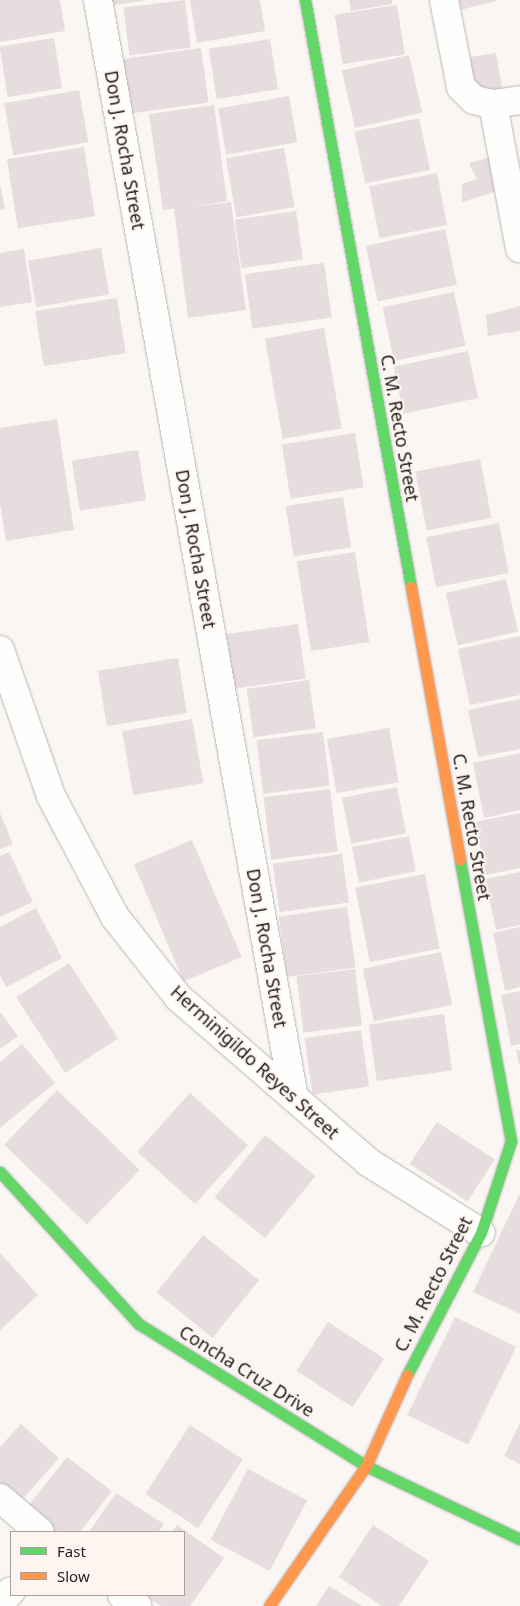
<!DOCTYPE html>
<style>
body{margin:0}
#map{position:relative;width:520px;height:1606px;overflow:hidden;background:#faf6f4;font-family:"Noto Sans",sans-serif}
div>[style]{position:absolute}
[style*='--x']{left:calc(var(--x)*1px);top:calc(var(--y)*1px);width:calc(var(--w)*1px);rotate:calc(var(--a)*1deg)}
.building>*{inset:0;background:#e7dcde;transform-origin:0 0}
.roads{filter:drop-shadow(0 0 1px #b9b5b4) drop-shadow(0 0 1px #b9b5b4)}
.street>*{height:28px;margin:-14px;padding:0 14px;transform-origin:14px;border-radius:14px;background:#fefefd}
.fast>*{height:11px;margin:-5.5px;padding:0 5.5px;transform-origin:5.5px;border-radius:5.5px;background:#63d668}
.slow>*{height:11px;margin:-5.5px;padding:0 5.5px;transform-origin:5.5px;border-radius:5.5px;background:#ff974d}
span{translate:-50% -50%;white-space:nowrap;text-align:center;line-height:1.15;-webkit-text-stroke:4px #fef5f0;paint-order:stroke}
.street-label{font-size:18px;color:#24211f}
.legend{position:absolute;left:10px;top:1531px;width:175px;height:65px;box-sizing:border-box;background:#fef5f0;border:1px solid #a7a09c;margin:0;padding:6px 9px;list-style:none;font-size:15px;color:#24211f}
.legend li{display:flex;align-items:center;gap:10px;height:25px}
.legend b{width:25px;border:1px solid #a7a09c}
</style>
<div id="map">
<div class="building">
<i style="clip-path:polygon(0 0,60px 0,65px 31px,0 42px)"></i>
<i style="clip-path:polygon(106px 0,143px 0,143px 1px,107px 6px)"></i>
<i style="left:185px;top:0;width:48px;height:62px;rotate:83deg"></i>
<i style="clip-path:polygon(190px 0,260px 0,265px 31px,197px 43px)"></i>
<i style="clip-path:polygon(349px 0,392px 0,392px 4px,351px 11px)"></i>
<i style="clip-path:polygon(459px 0,496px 0,496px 1px,460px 10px)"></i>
<i style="left:397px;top:5px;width:50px;height:63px;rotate:81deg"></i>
<i style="left:54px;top:38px;width:51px;height:55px;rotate:81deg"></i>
<i style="left:270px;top:39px;width:51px;height:62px;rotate:81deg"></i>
<i style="left:201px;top:48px;width:55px;height:82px;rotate:82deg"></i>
<i style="clip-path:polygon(496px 53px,502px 88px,475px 92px,458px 59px)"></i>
<i style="left:409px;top:55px;width:59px;height:69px;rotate:77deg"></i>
<i style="left:79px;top:90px;width:53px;height:76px;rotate:80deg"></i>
<i style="left:289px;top:96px;width:47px;height:72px;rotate:80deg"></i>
<i style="clip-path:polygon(214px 105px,227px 201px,192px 207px,231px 202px,246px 310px,188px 318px,174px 209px,163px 210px,149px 114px)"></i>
<i style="left:419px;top:118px;width:53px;height:66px;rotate:78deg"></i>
<i style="left:84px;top:147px;width:70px;height:78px;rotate:81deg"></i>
<i style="left:284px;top:148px;width:60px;height:59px;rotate:80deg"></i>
<i style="clip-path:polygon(492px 157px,498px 191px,462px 202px,462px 184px,477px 179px,469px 163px)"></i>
<i style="left:437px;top:173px;width:53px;height:69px;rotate:79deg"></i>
<i style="clip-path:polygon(0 183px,5px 209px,0 210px)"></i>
<i style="left:296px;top:211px;width:49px;height:62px;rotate:82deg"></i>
<i style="left:445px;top:229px;width:57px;height:81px;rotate:78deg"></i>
<i style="left:101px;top:248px;width:47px;height:74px;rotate:80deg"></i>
<i style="clip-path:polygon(24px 249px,32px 302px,0 307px,0 253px)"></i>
<i style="left:324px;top:263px;width:55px;height:80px;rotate:82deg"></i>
<i style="left:454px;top:292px;width:55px;height:73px;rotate:78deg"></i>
<i style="left:117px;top:298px;width:56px;height:83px;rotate:81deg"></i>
<i style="clip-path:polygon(520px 306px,520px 331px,488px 336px,486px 315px)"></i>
<i style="left:324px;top:328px;width:102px;height:60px;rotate:80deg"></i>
<i style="left:468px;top:351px;width:48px;height:76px;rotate:78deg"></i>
<i style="clip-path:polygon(57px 419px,74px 530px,6px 541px,0 503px,0 428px)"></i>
<i style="left:355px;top:433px;width:55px;height:74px;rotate:81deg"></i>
<i style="left:138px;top:450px;width:51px;height:67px;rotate:81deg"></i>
<i style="left:480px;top:459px;width:60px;height:66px;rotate:79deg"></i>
<i style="left:343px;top:497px;width:51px;height:58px;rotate:81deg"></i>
<i style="left:499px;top:523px;width:51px;height:74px;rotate:79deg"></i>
<i style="left:355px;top:552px;width:91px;height:59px;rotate:81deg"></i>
<i style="left:506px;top:579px;width:54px;height:62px;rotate:77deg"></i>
<i style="left:298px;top:624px;width:55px;height:72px;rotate:82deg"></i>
<i style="clip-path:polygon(520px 636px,520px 695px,470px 705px,458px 649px)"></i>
<i style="left:178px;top:658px;width:56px;height:81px;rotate:81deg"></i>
<i style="left:309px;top:680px;width:49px;height:63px;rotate:82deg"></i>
<i style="clip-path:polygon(520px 699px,520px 749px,478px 757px,468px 710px)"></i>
<i style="left:192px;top:719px;width:65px;height:71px;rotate:80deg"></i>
<i style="left:389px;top:728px;width:55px;height:63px;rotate:80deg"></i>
<i style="left:323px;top:732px;width:54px;height:67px;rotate:83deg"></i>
<i style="clip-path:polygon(520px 753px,520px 810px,484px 818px,473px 763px)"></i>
<i style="left:397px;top:787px;width:47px;height:56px;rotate:79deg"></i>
<i style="left:330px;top:789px;width:63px;height:67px;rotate:83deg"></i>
<i style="clip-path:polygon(0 813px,13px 844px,0 849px)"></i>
<i style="clip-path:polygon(520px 813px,520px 868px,486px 875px,475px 822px)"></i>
<i style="left:409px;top:836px;width:36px;height:58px;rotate:79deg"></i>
<i style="left:192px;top:840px;width:127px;height:63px;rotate:67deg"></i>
<i style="clip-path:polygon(9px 852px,33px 902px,0 917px,0 856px)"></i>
<i style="left:342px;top:854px;width:49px;height:70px;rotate:82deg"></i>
<i style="clip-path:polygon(520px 872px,520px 925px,496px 930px,485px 879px)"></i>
<i style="left:425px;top:874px;width:76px;height:71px;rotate:79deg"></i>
<i style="left:347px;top:907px;width:61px;height:69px;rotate:82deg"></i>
<i style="clip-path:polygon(36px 908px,62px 958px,6px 987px,0 975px,0 927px)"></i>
<i style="clip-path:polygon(520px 927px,520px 987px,505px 991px,493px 933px)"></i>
<i style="left:441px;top:952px;width:54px;height:80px;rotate:78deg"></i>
<i style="left:69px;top:963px;width:90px;height:63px;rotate:57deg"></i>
<i style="left:355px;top:969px;width:57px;height:59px;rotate:83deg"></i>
<i style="clip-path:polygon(520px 991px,520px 1044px,511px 1046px,501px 995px)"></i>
<i style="clip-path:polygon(0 1012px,18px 1036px,0 1049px)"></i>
<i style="left:444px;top:1014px;width:57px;height:76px;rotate:82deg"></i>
<i style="left:361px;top:1030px;width:57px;height:57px;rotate:82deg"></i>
<i style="clip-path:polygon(22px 1044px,55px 1083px,0 1128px,0 1062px)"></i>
<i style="clip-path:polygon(516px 1050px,520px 1050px,520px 1064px,519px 1064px)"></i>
<i style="left:57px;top:1090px;width:115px;height:76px;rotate:44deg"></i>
<i style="left:190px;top:1093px;width:78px;height:79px;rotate:42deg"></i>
<i style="left:437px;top:1122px;width:69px;height:50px;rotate:33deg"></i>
<i style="left:265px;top:1135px;width:65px;height:80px;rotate:39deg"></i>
<i style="clip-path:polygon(520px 1193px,520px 1314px,473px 1292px)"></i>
<i style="left:203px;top:1235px;width:72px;height:74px;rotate:39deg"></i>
<i style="clip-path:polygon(0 1253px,38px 1295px,0 1330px)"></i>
<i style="left:455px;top:1317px;width:68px;height:109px;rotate:26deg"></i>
<i style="left:328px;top:1322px;width:67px;height:58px;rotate:33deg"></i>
<i style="clip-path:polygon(520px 1423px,520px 1464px,504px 1456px)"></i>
<i style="clip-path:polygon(21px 1424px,59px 1458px,18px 1504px,0 1489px,0 1447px)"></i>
<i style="left:190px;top:1425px;width:63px;height:82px;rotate:33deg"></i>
<i style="clip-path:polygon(67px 1457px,112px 1491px,80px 1532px,55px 1532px,25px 1510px)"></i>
<i style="left:248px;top:1469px;width:67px;height:80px;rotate:28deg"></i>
<i style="clip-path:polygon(116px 1493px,164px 1524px,158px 1532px,89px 1532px)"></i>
<i style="clip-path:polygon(177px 1525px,224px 1558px,190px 1606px,161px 1606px,145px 1595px,184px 1595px,184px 1532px,172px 1532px)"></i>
<i style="clip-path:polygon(373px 1525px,429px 1561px,399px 1606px,382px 1606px,339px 1577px)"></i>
<i style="clip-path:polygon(329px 1586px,362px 1606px,316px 1606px)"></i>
</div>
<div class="roads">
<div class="street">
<i style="--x:98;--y:0;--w:1115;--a:79.88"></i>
<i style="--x:444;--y:0;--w:89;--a:78.9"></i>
<i style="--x:461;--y:87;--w:18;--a:45"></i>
<i style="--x:474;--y:100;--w:19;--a:12"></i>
<i style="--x:493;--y:104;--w:27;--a:-8"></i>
<i style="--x:493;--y:104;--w:147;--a:79.4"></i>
<i style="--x:0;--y:650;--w:155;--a:70.7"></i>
<i style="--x:51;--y:796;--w:137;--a:62.1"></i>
<i style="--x:115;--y:917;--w:103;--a:51.7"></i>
<i style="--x:179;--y:998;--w:250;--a:40.9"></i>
<i style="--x:368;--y:1162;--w:133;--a:32.1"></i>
<i style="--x:0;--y:1498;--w:52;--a:40.4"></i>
<i style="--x:122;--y:1595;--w:19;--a:36"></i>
<i style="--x:0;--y:1603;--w:16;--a:-47"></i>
</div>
<div class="fast">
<i style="--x:305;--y:0;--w:596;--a:79.76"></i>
<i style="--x:0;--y:1172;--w:206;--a:47.6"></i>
<i style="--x:139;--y:1324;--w:268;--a:32"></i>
<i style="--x:366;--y:1466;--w:170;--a:25.4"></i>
<i style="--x:407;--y:1375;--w:160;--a:-62.5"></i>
<i style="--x:481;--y:1233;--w:97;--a:-71.9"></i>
<i style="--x:511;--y:1141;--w:286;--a:-100.3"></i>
</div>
<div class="slow">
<i style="--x:411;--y:587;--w:277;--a:79.8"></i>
<i style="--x:269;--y:1606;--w:170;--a:-55.3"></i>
<i style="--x:366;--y:1466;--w:100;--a:-65.7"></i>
</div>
</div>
<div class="street-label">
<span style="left:125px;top:150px;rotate:80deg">Don J. Rocha Street</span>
<span style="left:400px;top:428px;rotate:80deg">C. M. Recto Street</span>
<span style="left:196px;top:549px;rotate:80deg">Don J. Rocha Street</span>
<span style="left:472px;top:827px;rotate:80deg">C. M. Recto Street</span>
<span style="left:267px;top:948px;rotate:80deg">Don J. Rocha Street</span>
<span style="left:255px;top:1062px;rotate:42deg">Herminigildo Reyes Street</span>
<span style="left:433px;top:1284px;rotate:-63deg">C. M. Recto Street</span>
<span style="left:247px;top:1371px;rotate:32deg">Concha Cruz Drive</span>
</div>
<ul class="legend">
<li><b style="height:6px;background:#63d668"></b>Fast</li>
<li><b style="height:6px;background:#ff974d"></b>Slow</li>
</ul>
</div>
